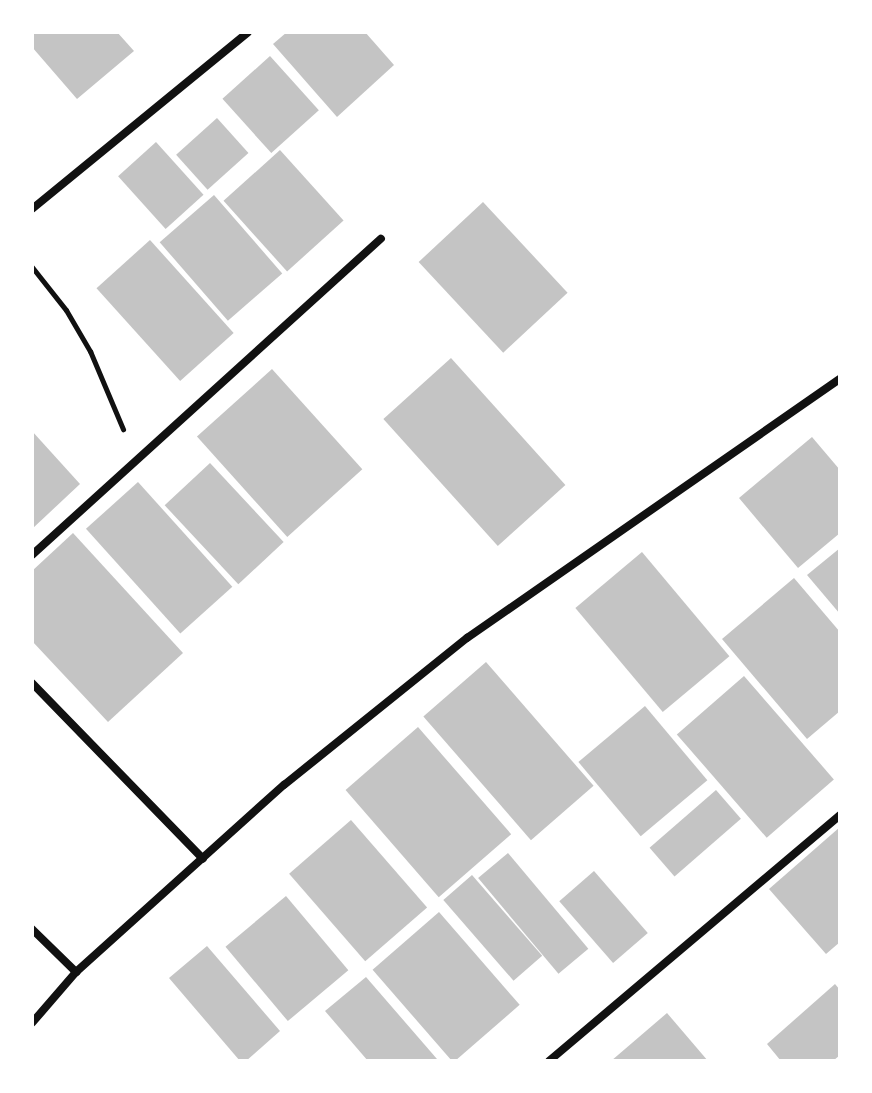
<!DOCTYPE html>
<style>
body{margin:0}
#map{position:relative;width:872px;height:1093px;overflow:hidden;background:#fff;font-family:Quicksand,sans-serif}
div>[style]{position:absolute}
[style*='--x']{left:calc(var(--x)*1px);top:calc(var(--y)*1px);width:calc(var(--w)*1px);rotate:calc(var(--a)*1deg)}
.building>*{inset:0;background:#c4c4c4;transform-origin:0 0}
.path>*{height:5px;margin:-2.5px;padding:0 2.5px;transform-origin:2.5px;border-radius:2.5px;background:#111}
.minor>*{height:8px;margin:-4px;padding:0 4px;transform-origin:4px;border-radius:4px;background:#111}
span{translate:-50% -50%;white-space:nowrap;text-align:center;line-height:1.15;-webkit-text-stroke:6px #fff;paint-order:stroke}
.frame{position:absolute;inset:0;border:34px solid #fff;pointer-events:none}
</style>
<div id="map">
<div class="building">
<i style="clip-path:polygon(32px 32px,117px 32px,134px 51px,77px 99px,32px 47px)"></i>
<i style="clip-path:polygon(287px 32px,365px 32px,394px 65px,337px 117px,273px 44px)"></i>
<i style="left:270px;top:56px;width:73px;height:64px;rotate:48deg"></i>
<i style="left:217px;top:118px;width:47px;height:55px;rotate:48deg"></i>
<i style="left:156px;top:142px;width:71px;height:51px;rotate:48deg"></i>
<i style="left:280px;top:150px;width:95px;height:76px;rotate:48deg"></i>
<i style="left:214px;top:195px;width:104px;height:72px;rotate:49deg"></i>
<i style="left:483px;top:202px;width:124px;height:88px;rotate:47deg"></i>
<i style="left:150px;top:240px;width:125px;height:72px;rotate:48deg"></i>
<i style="left:451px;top:358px;width:171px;height:91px;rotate:48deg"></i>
<i style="left:272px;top:369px;width:135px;height:101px;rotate:48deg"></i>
<i style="clip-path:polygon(32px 431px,80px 484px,32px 529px)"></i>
<i style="clip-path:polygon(812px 437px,840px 470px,840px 533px,798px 568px,739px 498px)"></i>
<i style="left:210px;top:463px;width:108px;height:62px;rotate:47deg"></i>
<i style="left:138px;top:482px;width:141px;height:70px;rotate:48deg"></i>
<i style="clip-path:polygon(73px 533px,183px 653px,108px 722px,32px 641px,32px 571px)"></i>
<i style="clip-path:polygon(840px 548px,840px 614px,807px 575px)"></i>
<i style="left:642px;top:552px;width:136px;height:87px;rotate:50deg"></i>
<i style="clip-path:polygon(794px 578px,840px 632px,840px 711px,807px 739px,722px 639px)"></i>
<i style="left:486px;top:662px;width:164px;height:83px;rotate:49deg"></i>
<i style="left:744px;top:676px;width:137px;height:89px;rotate:49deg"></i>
<i style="left:645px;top:706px;width:97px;height:87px;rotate:50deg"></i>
<i style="left:418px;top:727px;width:142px;height:96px;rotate:49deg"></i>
<i style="left:716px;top:790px;width:38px;height:88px;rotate:49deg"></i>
<i style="left:351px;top:820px;width:116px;height:82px;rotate:49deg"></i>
<i style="clip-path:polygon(840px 827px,840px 942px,826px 954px,769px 889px)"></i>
<i style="left:508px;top:853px;width:125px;height:39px;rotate:50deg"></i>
<i style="left:594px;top:871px;width:82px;height:46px;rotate:49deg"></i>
<i style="left:472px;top:875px;width:107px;height:38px;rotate:49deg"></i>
<i style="left:286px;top:896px;width:97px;height:79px;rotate:50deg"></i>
<i style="left:439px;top:912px;width:123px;height:88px;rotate:49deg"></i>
<i style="clip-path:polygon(207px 946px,280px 1031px,246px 1061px,240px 1061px,169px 978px)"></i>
<i style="clip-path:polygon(366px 977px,437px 1059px,435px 1061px,368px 1061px,325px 1011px)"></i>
<i style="clip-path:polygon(835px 984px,840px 990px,840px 1055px,833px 1061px,781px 1061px,767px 1044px)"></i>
<i style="clip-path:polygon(667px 1013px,708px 1061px,611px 1061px)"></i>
</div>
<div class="path">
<i style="--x:32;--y:267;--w:55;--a:51.7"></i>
<i style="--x:66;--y:310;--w:48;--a:59.7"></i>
<i style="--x:90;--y:351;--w:85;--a:67.1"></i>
</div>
<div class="minor">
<i style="--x:32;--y:209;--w:279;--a:-39.3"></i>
<i style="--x:32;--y:555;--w:471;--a:-42.2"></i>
<i style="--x:32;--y:683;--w:245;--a:45.8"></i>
<i style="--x:32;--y:929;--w:62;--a:44.3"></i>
<i style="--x:76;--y:972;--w:67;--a:130.8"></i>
<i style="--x:76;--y:972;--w:280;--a:-42"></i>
<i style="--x:284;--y:785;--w:235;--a:-38.8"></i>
<i style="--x:467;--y:638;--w:454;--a:-34.8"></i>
<i style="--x:549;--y:1061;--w:381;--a:-40.2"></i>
</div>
<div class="frame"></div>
</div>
